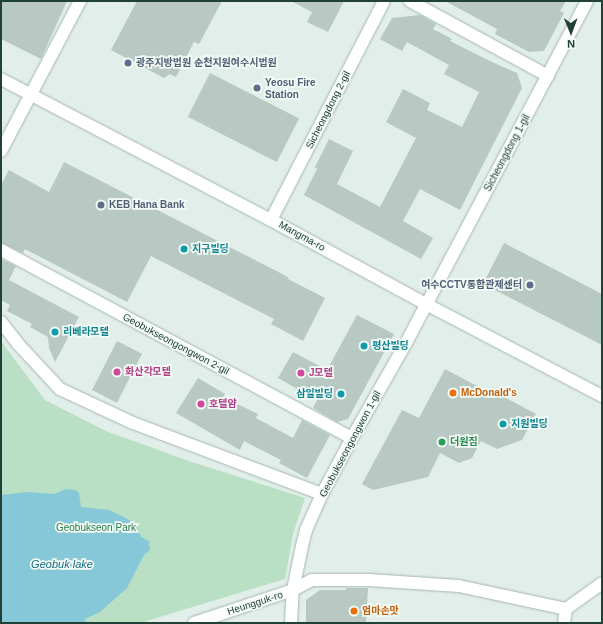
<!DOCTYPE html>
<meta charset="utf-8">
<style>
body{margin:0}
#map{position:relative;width:603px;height:624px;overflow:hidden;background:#e2eee9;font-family:Arial,"Noto Sans KR",sans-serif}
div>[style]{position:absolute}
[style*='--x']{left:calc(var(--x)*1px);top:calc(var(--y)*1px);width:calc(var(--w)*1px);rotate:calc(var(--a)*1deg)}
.green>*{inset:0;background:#b9e0c5}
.water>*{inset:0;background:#86c8d7}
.building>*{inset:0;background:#b7c9c2;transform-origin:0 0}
.roads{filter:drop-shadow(0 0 1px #a4b6b0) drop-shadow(0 0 1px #a4b6b0)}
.street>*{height:12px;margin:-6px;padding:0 6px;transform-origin:6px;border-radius:6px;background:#fff}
.secondary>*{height:12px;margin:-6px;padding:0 6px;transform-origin:6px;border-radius:6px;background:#fff}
.dots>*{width:11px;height:11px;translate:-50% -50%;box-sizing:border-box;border:2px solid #f3faf6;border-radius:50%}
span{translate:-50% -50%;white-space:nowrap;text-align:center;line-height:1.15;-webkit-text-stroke:3.5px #f3faf6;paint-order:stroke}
.service-label{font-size:10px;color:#4e5e75;font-weight:700}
.left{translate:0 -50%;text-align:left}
.right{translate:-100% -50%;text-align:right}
.street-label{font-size:10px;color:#204038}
.culture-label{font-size:10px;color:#0d838f;font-weight:700}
.hotel-label{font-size:10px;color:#b23c85;font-weight:700}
.food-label{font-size:10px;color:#c56008;font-weight:700}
.leisure-label{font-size:10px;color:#27864d;font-weight:700}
.park-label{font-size:10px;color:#277a49}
.water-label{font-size:11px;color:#156d81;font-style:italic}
.frame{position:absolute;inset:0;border:2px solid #204038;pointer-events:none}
.north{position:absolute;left:551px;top:12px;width:40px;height:40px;-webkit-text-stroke:3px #f3faf6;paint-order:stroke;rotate:179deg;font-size:11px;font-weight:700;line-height:16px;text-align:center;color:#204038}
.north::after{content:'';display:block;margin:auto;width:14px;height:18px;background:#204038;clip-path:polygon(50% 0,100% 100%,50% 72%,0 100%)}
</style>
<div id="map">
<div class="green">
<i style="clip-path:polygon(1px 341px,45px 400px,106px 431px,189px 461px,305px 498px,293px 534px,285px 579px,140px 623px,1px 623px)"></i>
</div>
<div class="water">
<i style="clip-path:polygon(66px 489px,75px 490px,79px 493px,81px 507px,109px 510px,132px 521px,137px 527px,141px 537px,149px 541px,150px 550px,144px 555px,127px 588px,100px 612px,85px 619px,85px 623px,1px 623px,1px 495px,28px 492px,54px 494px)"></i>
</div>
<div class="building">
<i style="clip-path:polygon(1px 1px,67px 1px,41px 59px,1px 39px)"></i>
<i style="clip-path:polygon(137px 1px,222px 1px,199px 44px,194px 42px,176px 77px,170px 74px,164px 78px,111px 50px)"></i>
<i style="clip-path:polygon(291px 1px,344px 1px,328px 32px,307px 22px,312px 12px)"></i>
<i style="clip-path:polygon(445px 1px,566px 1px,560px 11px,564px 13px,544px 51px,529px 52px,495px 34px,497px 29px)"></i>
<i style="clip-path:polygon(420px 15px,436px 24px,433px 29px,452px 39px,450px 41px,492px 62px,517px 73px,522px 88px,460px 210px,420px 189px,403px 221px,433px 238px,421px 259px,304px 195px,317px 169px,315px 167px,329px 139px,353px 151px,337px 184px,380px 207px,416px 138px,386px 122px,403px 89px,430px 103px,427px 110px,462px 127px,479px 92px,444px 74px,449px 65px,407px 42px,402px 51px,380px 39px,392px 18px)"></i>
<i style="left:210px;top:73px;width:100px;height:49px;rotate:27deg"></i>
<i style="clip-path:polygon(64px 162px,288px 277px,288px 279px,325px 298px,303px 341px,271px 324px,274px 319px,151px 256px,127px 302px,25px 249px,23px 253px,1px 243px,1px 185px,9px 170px,49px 192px)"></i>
<i style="clip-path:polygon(504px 243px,602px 294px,602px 345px,483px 284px)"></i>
<i style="clip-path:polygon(1px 259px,16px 266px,9px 280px,79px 317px,55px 362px,49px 348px,48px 337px,30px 327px,32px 324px,7px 311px,10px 305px,1px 300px)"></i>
<i style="clip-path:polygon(357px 315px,394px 334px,348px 419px,337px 422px,313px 408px,317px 400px,278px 378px,293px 352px,327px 370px)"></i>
<i style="left:117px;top:341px;width:28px;height:55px;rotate:27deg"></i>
<i style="clip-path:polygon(445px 369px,492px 394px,493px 391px,536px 414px,522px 440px,497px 449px,481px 441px,472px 458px,459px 463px,440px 453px,428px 477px,373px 490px,362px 484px,402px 410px,419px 418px)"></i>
<i style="clip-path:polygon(198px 378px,225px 394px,223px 397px,258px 414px,256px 418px,293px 438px,302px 420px,330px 435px,307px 478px,279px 463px,281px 460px,244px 441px,240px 450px,176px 413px)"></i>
<i style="clip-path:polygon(346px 588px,368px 588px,366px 623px,306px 623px,306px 600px,320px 590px,346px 590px)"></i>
</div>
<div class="roads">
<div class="street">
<i style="--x:410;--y:1;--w:157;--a:28.5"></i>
<i style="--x:1;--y:151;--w:170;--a:-62.2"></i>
<i style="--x:271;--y:220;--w:246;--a:-62.7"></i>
<i style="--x:1;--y:250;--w:398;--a:28.2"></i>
<i style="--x:1;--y:322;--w:28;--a:52"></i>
<i style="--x:18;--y:344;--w:62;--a:47"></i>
<i style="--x:60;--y:389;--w:81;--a:25"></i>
<i style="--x:133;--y:423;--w:202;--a:20.6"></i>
<i style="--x:194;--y:623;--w:104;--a:-18.4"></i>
<i style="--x:293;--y:590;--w:21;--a:-28"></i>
<i style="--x:312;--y:580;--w:57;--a:0"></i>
<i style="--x:369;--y:580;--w:90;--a:3.8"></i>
<i style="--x:459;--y:586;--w:109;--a:12.1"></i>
<i style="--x:291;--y:623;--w:33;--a:-87"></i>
<i style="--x:293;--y:590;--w:45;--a:-78.4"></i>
<i style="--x:302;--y:546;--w:16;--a:-76"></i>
<i style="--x:306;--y:530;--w:39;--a:-66"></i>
<i style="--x:322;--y:494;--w:64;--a:-61.8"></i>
<i style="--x:352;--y:438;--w:109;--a:-60.4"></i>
<i style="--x:406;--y:343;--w:387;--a:-62.1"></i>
<i style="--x:564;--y:623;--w:14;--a:-82"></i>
<i style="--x:566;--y:609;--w:44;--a:-35.8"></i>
</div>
<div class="secondary">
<i style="--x:1;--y:79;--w:305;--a:27.6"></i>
<i style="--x:271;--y:220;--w:176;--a:28.5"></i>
<i style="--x:426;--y:304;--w:199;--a:27.6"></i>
</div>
</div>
<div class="dots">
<i style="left:128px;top:63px;background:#5c6f8a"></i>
<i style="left:257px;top:88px;background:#5c6f8a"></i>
<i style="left:101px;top:205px;background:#5c6f8a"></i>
<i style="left:184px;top:249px;background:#0f9aa8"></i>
<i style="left:530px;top:285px;background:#5c6f8a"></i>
<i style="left:55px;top:332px;background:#0f9aa8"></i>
<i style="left:364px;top:346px;background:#0f9aa8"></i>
<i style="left:117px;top:372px;background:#d1479c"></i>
<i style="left:301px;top:373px;background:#d1479c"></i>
<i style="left:453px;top:393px;background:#e8710a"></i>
<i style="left:341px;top:394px;background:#0f9aa8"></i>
<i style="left:201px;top:404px;background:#d1479c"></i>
<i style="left:503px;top:424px;background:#0f9aa8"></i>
<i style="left:442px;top:442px;background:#2e9e5b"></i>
<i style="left:354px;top:611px;background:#e8710a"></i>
</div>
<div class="service-label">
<span class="left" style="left:136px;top:63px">광주지방법원 순천지원여수시법원</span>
<span class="left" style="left:265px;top:88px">Yeosu Fire<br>Station</span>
<span class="left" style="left:109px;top:205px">KEB Hana Bank</span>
<span class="right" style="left:522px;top:285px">여수CCTV통합관제센터</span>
</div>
<div class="street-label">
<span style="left:328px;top:110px;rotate:-63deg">Sicheongdong 2-gil</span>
<span style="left:507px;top:153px;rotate:-62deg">Sicheongdong 1-gil</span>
<span style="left:302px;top:236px;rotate:29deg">Mangma-ro</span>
<span style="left:176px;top:344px;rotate:28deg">Geobukseongongwon 2-gil</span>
<span style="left:350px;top:444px;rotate:-62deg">Geobukseongongwon 1-gil</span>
<span style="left:255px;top:603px;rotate:-18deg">Heungguk-ro</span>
</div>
<div class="culture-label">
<span class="left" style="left:192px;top:249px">지구빌딩</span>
<span class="left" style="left:63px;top:332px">리베라모텔</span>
<span class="left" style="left:372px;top:346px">평산빌딩</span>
<span class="right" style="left:333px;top:394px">삼일빌딩</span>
<span class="left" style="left:511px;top:424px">지원빌딩</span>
</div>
<div class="hotel-label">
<span class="left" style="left:125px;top:372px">화산각모텔</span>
<span class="left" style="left:309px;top:373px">J모텔</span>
<span class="left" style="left:209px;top:404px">호텔얌</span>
</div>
<div class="food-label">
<span class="left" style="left:461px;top:393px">McDonald's</span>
<span class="left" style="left:362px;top:611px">엄마손맛</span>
</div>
<div class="leisure-label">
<span class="left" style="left:450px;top:442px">더원짐</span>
</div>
<div class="park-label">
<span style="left:96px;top:528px">Geobukseon Park</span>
</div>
<div class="water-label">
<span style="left:62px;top:564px">Geobuk lake</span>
</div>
<div class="frame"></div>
<div class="north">N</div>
</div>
